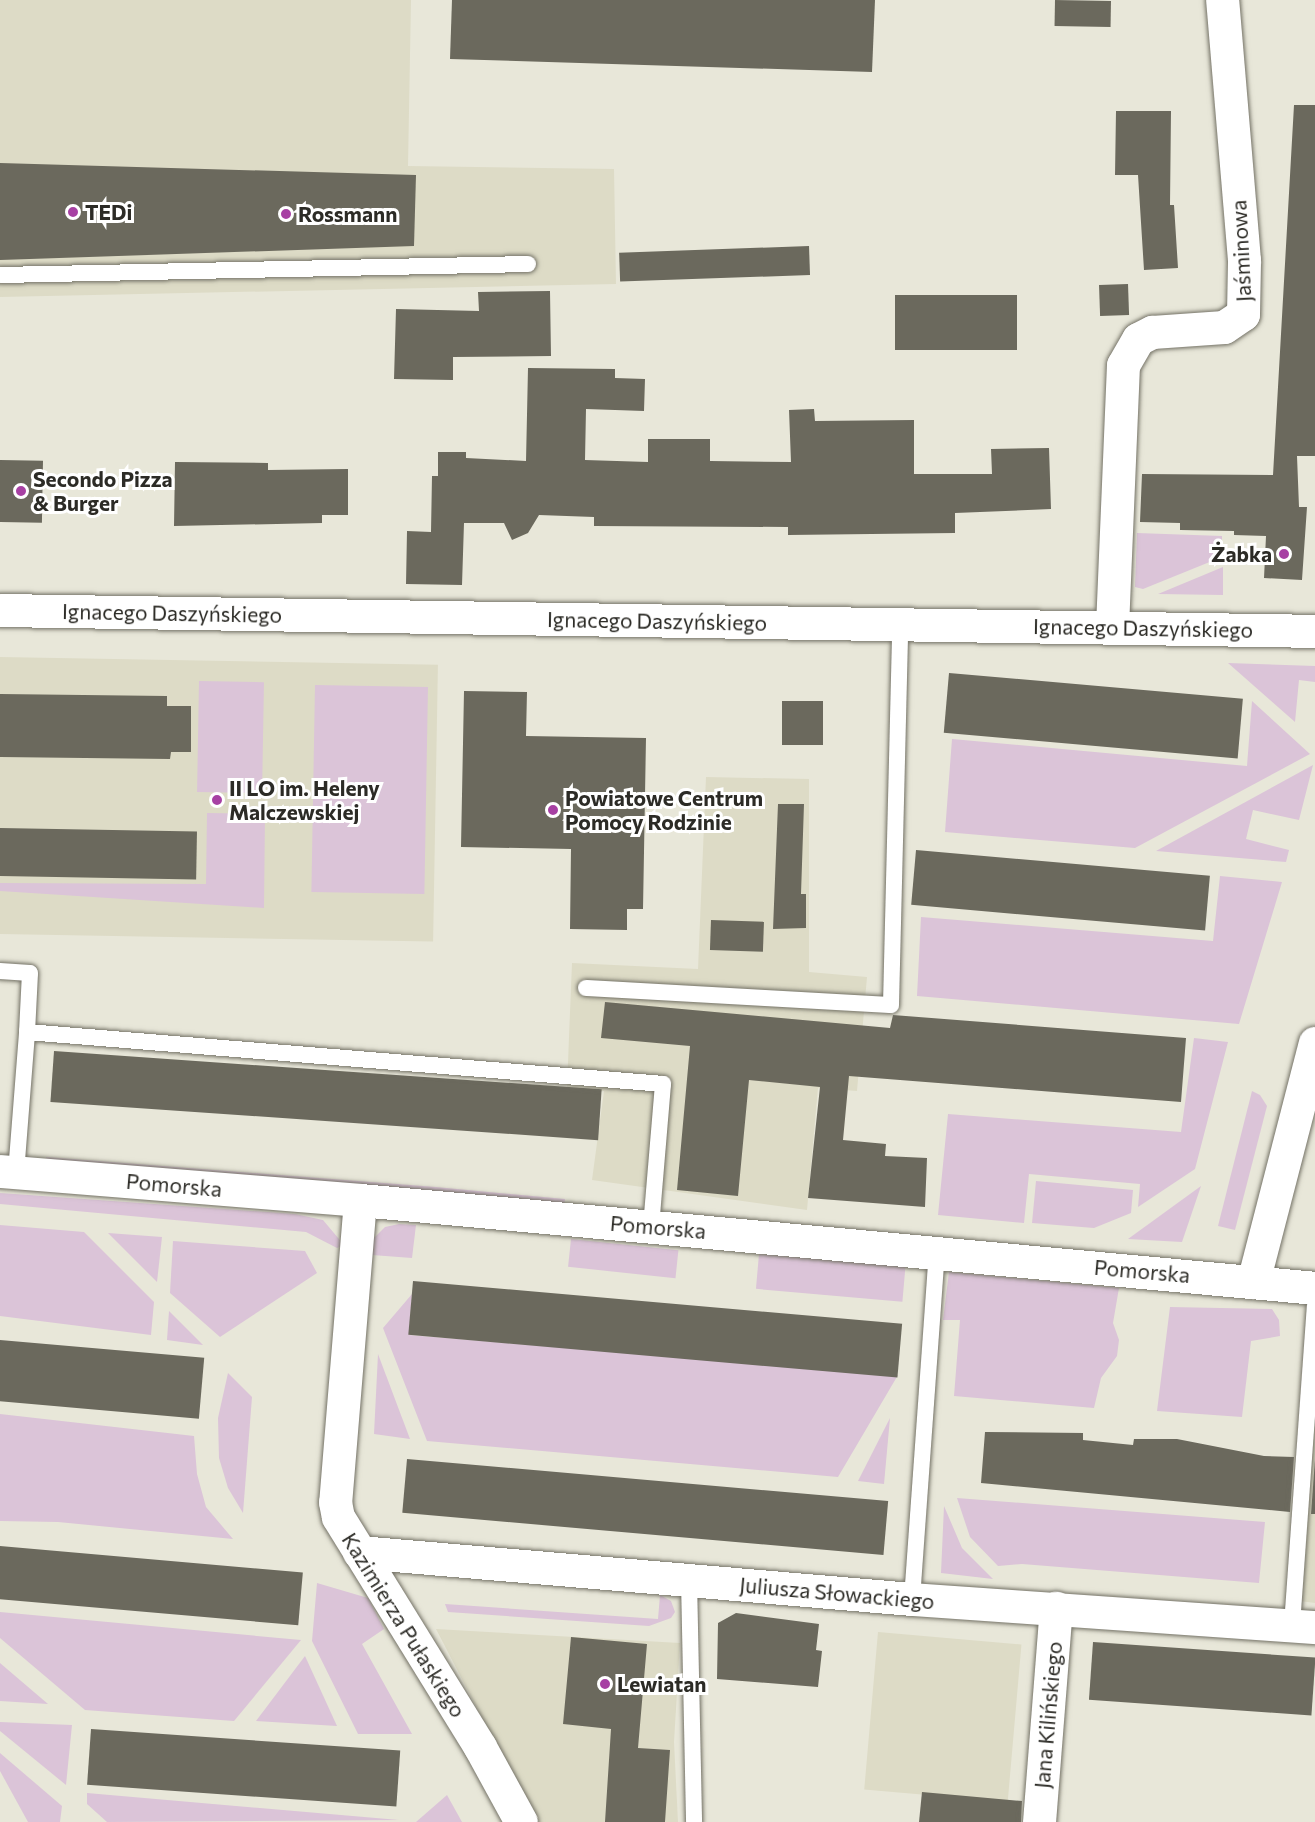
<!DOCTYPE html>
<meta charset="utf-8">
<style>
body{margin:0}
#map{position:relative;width:1315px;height:1822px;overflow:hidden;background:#e8e7d9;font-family:Commissioner,sans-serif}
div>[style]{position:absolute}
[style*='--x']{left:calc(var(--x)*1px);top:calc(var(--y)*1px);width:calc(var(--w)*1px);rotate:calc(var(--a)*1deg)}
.built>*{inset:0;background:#dddbc6;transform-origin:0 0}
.green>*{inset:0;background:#dbc4d8;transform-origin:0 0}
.building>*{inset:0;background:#6b695d;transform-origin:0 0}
.roads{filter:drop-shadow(0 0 2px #747266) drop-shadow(0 0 2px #747266)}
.lane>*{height:16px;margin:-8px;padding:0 8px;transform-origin:8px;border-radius:8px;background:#fff}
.street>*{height:33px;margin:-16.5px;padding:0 16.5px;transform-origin:16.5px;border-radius:16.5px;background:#fff}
.secondary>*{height:33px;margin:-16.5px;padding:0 16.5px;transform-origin:16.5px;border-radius:16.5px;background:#fff}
.dots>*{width:16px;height:16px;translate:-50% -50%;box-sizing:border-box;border:3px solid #fff;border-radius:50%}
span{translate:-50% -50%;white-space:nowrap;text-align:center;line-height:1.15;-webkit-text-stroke:6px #fff;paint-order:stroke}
.poi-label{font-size:21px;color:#2c2b26;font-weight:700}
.left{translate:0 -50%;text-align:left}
.right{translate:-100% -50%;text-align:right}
.street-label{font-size:21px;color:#2c2b26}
</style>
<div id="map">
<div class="built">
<i style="clip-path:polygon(0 0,411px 0,408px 166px,614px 169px,616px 284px,0 297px)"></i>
<i style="left:0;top:657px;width:438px;height:277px;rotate:1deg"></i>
<i style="clip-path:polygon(706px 777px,809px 779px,809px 972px,867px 977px,857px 1091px,818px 1088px,807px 1210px,592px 1180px,604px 1091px,567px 1087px,572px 963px,698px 969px)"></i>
<i style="clip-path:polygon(1315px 1423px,1315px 1603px,1300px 1601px)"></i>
<i style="clip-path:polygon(436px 1629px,680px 1643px,674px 1742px,678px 1822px,536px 1822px)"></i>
<i style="left:878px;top:1632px;width:144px;height:158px;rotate:5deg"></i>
</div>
<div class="green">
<i style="clip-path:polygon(1137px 533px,1222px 536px,1222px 557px,1143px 589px,1135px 587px)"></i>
<i style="clip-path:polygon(1223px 567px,1223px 595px,1158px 594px)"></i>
<i style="clip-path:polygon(1228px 663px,1315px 666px,1315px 682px,1299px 680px,1295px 722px)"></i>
<i style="left:199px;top:681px;width:65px;height:111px;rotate:1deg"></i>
<i style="left:315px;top:685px;width:113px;height:207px;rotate:1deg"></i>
<i style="clip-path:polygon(1252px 701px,1310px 754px,1135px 848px,945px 832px,952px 739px,1247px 766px)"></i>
<i style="clip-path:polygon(1313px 765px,1299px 820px,1253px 810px,1246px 839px,1289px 850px,1286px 862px,1156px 851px)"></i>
<i style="clip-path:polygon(207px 813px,265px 814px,264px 908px,0 891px,0 883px,206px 884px)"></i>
<i style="clip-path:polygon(1220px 876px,1282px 882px,1239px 1024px,917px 996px,921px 917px,1213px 941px)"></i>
<i style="clip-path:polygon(1194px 1038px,1228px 1042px,1195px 1169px,1138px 1207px,1140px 1184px,1029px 1174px,1024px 1223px,938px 1215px,948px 1114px,1181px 1132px)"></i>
<i style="clip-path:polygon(1252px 1091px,1260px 1095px,1267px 1106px,1235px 1230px,1218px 1226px)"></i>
<i style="clip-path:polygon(46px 1157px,436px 1187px,565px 1199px,564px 1208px,49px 1165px)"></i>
<i style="clip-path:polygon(1036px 1181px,1133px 1190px,1131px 1213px,1094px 1228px,1032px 1223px)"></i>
<i style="clip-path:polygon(1201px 1186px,1182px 1242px,1128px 1239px)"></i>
<i style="clip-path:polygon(0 1193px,295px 1214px,323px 1220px,344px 1245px,337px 1248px,306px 1232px,0 1204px)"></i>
<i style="clip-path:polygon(399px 1224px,416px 1225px,412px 1258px,372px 1255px,373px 1239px,385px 1227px)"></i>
<i style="clip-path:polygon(0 1225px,84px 1232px,154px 1302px,151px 1335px,0 1316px)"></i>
<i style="clip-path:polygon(108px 1233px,162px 1237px,157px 1282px)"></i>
<i style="left:571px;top:1239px;width:108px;height:28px;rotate:6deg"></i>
<i style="clip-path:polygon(173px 1241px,305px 1251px,317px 1273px,220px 1337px,170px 1293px)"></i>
<i style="left:759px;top:1254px;width:147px;height:35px;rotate:5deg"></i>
<i style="clip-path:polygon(949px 1272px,1119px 1288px,1113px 1323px,1119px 1340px,1117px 1356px,1101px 1378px,1094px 1408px,954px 1396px,960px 1320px,943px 1320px)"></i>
<i style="clip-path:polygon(412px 1294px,409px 1335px,898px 1375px,838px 1477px,427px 1441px,383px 1328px)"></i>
<i style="clip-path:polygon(1170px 1307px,1272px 1309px,1279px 1320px,1280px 1336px,1251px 1341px,1242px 1417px,1157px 1411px)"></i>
<i style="clip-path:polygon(169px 1311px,203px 1345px,167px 1340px)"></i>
<i style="clip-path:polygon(378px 1354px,410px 1439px,374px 1434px)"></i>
<i style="clip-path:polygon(228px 1373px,252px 1397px,243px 1513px,228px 1488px,219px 1458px,218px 1418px)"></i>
<i style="clip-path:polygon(0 1414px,194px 1436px,197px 1474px,206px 1507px,233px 1539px,58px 1522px,0 1521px)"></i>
<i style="clip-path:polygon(890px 1418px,884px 1484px,858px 1481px)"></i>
<i style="clip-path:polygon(957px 1498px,1265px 1522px,1259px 1583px,1022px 1564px,998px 1566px,970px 1537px)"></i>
<i style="clip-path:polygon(944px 1506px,962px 1548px,993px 1579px,941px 1573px)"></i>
<i style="clip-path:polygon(317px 1583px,368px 1598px,384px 1629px,362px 1644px,412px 1734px,358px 1734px,312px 1641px)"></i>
<i style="clip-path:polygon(660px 1595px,671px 1601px,675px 1612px,671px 1618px,649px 1626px,448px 1612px,445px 1604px,658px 1619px)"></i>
<i style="clip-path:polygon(0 1612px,301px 1640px,234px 1721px,85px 1710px,0 1638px)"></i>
<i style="clip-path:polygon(305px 1656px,337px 1726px,256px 1721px)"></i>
<i style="clip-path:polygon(0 1663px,48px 1704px,0 1701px)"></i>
<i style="clip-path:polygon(0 1722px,72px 1725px,66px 1785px,0 1731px)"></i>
<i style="clip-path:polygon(0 1753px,62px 1806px,60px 1822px,28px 1822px,0 1771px)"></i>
<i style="clip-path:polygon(87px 1793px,399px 1820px,107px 1822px,87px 1804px)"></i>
<i style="clip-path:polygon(447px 1795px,462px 1822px,416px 1822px)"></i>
</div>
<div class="building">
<i style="clip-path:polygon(452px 0,875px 0,872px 72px,450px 59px)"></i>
<i style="left:1055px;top:0;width:56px;height:26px;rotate:1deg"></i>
<i style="clip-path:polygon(1294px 105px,1315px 105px,1315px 456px,1297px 456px,1299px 507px,1307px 507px,1302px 580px,1264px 578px,1266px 536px,1234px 535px,1234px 531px,1180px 530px,1180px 523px,1140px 522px,1142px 474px,1273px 475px)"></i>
<i style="clip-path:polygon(1116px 111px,1171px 111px,1170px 205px,1174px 205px,1178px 268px,1144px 270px,1138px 175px,1115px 175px)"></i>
<i style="clip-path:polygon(0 163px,416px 175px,414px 246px,0 260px)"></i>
<i style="left:809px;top:246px;width:29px;height:190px;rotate:88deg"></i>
<i style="left:1128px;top:284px;width:31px;height:29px;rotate:88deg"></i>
<i style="clip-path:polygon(550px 291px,551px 356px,453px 357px,453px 380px,394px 379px,396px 309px,479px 311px,478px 292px)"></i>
<i style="left:1017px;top:295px;width:55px;height:122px;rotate:90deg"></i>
<i style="clip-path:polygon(528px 368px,615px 369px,615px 378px,645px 379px,644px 411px,586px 409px,585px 460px,648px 462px,648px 439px,710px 439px,710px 461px,791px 462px,789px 410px,814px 409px,815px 421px,914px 420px,914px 474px,992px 474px,991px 449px,1049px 448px,1051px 509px,955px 513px,955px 533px,788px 535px,788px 527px,594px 526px,594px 517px,539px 515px,528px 533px,512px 540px,504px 523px,464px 523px,462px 585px,406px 584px,407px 531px,431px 532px,432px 476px,438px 476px,438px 452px,466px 452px,466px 458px,526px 461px)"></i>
<i style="left:0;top:460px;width:43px;height:62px;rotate:1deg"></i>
<i style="clip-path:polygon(175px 462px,268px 463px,268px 470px,348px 469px,348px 515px,322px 515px,322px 523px,174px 526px)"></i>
<i style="left:949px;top:673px;width:295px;height:60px;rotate:5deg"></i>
<i style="clip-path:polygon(464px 691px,527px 692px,526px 736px,646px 738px,643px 909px,627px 909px,627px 930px,570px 929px,571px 849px,461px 847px)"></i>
<i style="clip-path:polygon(0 694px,167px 696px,167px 706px,191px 706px,191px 752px,171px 752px,170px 759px,0 757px)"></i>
<i style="left:782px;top:701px;width:41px;height:44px"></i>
<i style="clip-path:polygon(778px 804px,804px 804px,801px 894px,806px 894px,806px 928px,773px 929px)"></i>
<i style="left:0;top:828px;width:197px;height:48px;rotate:1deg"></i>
<i style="left:916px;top:850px;width:295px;height:55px;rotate:5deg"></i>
<i style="left:711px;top:920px;width:53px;height:30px;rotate:2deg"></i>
<i style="clip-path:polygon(605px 1002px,890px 1028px,893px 1015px,1186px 1038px,1181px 1102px,849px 1076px,843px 1140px,886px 1144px,885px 1156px,927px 1158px,925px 1207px,808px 1198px,820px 1087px,749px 1080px,738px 1196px,677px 1190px,690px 1046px,601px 1038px)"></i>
<i style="left:54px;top:1051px;width:549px;height:51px;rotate:4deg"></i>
<i style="left:413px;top:1281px;width:491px;height:54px;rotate:5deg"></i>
<i style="left:0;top:1340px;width:205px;height:61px;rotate:5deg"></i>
<i style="clip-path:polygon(985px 1432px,1083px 1433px,1083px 1440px,1133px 1445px,1134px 1439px,1177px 1439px,1264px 1456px,1294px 1457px,1290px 1512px,981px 1483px)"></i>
<i style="left:407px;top:1459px;width:483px;height:54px;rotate:5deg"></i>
<i style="clip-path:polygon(1315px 1459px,1315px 1514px,1311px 1514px)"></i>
<i style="left:0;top:1546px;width:304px;height:53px;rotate:5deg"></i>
<i style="clip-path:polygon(736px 1613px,819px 1624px,816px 1650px,822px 1651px,818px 1687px,717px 1679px,718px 1623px)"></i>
<i style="clip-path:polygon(571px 1637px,647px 1644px,638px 1748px,670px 1750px,665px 1822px,605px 1822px,611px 1729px,563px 1724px)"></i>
<i style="left:1093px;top:1642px;width:223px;height:58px;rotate:4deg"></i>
<i style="left:91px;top:1729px;width:310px;height:56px;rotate:4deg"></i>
<i style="clip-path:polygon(922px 1792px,1022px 1801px,1021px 1822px,919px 1822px)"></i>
</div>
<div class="roads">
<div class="lane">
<i style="--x:0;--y:275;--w:528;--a:-1.19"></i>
<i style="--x:0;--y:971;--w:30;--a:4"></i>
<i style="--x:30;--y:973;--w:59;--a:92.9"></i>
<i style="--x:586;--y:988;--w:305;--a:3.2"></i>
<i style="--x:891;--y:1005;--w:380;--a:-88.6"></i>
<i style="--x:16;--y:1173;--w:141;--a:-85.5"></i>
<i style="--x:27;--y:1032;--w:638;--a:4.67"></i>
<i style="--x:663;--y:1084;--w:143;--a:94.8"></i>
<i style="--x:689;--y:1580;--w:242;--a:88.8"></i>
<i style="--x:912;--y:1599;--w:348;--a:-85.9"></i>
<i style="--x:1292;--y:1625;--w:320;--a:-85.9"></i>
</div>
<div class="street">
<i style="--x:1112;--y:627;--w:262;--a:-87.6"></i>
<i style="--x:1123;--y:365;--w:30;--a:-60"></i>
<i style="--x:1138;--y:339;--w:16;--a:-27"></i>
<i style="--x:1152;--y:332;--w:72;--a:-4"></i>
<i style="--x:1224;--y:327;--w:23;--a:-34"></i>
<i style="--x:1243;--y:314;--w:54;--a:-88.9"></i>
<i style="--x:1244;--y:260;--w:261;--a:-94.8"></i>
<i style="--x:0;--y:1171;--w:361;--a:4.6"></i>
<i style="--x:360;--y:1200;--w:959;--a:5.26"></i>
<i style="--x:360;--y:1200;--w:303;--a:94.7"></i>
<i style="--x:335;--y:1502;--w:15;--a:79"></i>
<i style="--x:338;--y:1517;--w:270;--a:58.3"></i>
<i style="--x:480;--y:1747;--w:85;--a:61.3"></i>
<i style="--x:1253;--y:1282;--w:247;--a:-75.5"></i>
<i style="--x:359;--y:1552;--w:555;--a:4.86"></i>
<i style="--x:912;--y:1599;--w:404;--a:4"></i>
<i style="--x:1039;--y:1822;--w:215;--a:-85.5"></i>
</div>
<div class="secondary">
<i style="--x:0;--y:610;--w:1315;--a:0.91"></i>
</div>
</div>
<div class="dots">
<i style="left:73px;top:212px;background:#a740a3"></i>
<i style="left:286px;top:214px;background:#a740a3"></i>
<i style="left:21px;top:491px;background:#a740a3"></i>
<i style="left:1284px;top:554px;background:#a740a3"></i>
<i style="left:217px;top:800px;background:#a740a3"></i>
<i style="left:553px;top:810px;background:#a740a3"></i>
<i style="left:605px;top:1684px;background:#a740a3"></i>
</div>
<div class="poi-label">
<span class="left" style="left:85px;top:212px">TEDi</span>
<span class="left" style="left:298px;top:214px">Rossmann</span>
<span class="left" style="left:33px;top:491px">Secondo Pizza<br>&amp; Burger</span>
<span class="right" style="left:1272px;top:554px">Żabka</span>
<span class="left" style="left:229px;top:800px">II LO im. Heleny<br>Malczewskiej</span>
<span class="left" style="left:565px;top:810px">Powiatowe Centrum<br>Pomocy Rodzinie</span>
<span class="left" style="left:617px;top:1684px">Lewiatan</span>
</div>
<div class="street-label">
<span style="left:1241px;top:251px;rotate:-93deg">Jaśminowa</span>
<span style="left:172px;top:613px;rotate:1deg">Ignacego Daszyńskiego</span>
<span style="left:657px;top:621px;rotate:1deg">Ignacego Daszyńskiego</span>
<span style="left:1143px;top:628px;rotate:1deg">Ignacego Daszyńskiego</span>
<span style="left:174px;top:1185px;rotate:5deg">Pomorska</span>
<span style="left:658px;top:1227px;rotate:5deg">Pomorska</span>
<span style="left:1142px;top:1271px;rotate:5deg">Pomorska</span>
<span style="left:837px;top:1593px;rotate:5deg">Juliusza Słowackiego</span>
<span style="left:404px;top:1625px;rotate:58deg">Kazimierza Pułaskiego</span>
<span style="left:1048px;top:1715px;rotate:-85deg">Jana Kilińskiego</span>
</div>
</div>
